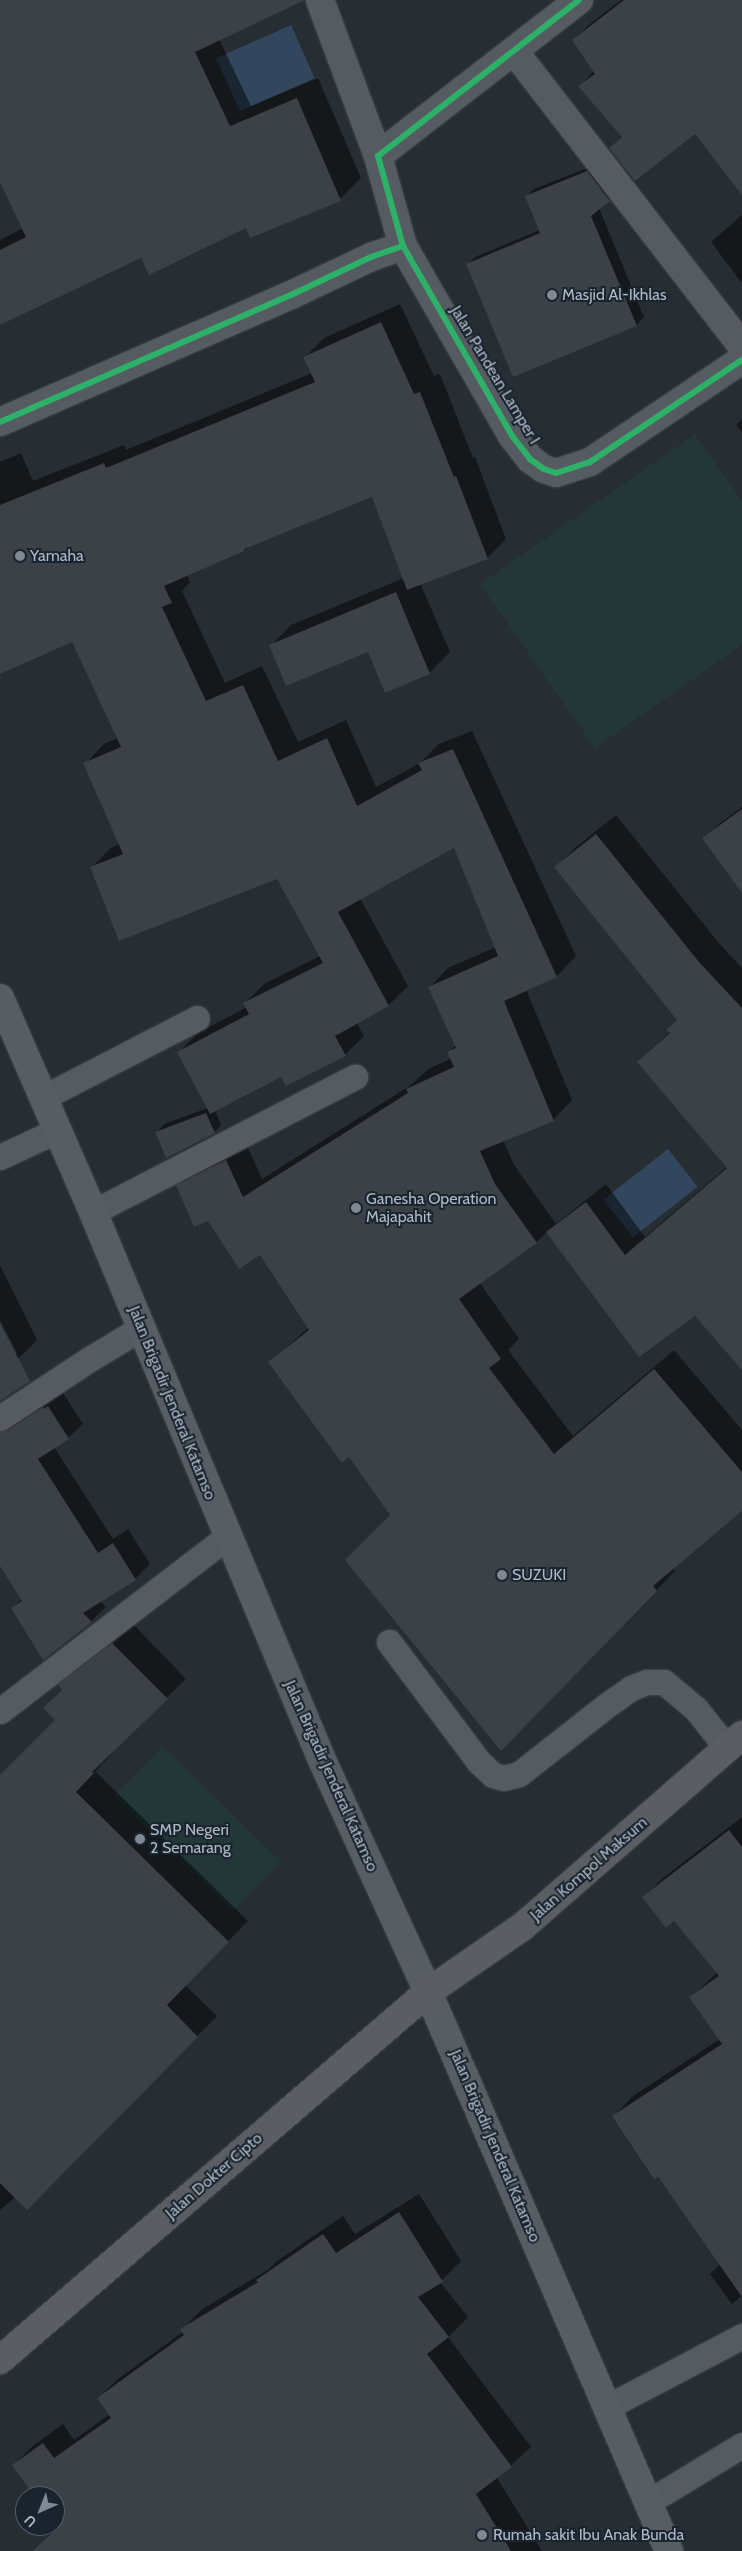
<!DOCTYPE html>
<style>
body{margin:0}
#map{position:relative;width:742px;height:2551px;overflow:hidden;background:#262d33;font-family:Cabin,sans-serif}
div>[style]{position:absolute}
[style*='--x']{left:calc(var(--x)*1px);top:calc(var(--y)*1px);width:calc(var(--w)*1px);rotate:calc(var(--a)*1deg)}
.green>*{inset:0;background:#233739;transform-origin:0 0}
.water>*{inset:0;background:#32475e;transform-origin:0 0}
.shadow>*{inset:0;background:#0007}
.building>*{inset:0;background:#3b4147}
.roads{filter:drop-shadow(0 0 1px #44494e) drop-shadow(0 0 1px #44494e)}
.service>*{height:25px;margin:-12.5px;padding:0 12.5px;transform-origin:12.5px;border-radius:12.5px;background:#565b62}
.minor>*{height:28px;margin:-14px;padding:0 14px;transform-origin:14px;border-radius:14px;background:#565b62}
.primary>*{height:28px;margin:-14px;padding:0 14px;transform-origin:14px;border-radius:14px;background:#585d64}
.trunk>*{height:28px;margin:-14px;padding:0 14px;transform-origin:14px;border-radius:14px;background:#5a5e63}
.cycleway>*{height:6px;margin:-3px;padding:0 3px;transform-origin:3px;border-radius:3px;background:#2db169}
.dots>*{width:14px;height:14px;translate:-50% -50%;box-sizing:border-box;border:2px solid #19242e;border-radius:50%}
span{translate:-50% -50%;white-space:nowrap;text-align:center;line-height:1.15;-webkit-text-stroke:4px #19242e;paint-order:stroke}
.poi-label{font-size:16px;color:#afb9c6}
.left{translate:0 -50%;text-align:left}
.street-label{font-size:16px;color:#afb9c6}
.north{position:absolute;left:15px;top:2486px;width:50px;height:50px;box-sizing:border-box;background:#19242e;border:1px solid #55606b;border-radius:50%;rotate:224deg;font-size:14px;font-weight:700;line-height:20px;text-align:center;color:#afb9c6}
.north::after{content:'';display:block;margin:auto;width:18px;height:22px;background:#7f8893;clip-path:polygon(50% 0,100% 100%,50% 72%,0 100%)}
</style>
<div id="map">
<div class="green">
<i style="clip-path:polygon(695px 434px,742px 501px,742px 645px,595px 748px,480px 584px)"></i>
<i style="left:162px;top:1746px;width:166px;height:70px;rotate:44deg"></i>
</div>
<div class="water">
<i style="left:291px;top:25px;width:58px;height:82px;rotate:66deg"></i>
<i style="left:668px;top:1149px;width:48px;height:82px;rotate:52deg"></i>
</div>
<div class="shadow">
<i style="clip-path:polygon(0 0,295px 0,219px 39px,251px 106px,318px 78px,361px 178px,340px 199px,141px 257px,0 324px,0 240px,23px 228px,0 179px)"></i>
<i style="clip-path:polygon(621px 0,742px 0,742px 193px,695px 132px,610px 148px,623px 135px,580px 86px,594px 71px,573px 40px,590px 24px)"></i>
<i style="clip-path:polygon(595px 165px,617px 192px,599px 208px,644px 317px,637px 325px,514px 375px,468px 264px,475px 257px,540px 230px,526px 197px,534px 189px)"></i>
<i style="clip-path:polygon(742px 215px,742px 281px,741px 282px,711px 242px)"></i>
<i style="clip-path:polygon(400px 304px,434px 376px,440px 374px,473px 458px,475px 457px,506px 539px,487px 558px,420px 583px,450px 652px,429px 673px,368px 650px,271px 646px,291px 625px,404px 578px,372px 495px,248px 547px,244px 550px,187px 575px,190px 582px,182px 591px,225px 683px,262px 666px,298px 742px,346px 720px,376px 787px,420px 763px,439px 744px,472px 731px,576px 956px,557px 976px,526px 989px,572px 1100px,553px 1120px,503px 1140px,514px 1165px,556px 1224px,606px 1184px,645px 1237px,728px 1166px,638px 1062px,670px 1032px,678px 1019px,556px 867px,576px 847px,616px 815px,718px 942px,742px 968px,742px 1368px,696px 1314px,547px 1232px,537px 1242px,480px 1283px,519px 1339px,508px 1350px,573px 1436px,674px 1350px,742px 1430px,742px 1509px,673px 1568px,675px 1571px,520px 1730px,392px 1515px,349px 1456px,270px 1362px,309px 1327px,261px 1253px,208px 1219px,178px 1186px,197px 1166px,245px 1141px,262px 1179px,411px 1085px,427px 1070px,452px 1058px,449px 1052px,456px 1045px,429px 988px,448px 968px,496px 947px,454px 846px,360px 898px,408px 986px,389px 1005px,357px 1023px,364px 1036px,345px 1055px,282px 1075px,215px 1110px,221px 1125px,214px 1132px,157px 1132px,164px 1124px,208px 1108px,179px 1052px,198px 1033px,247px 1007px,245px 1003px,264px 984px,320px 956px,278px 878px,92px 867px,111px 848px,120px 844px,85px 764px,104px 744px,118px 738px,73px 640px,0 673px,0 462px,21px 453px,33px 481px,124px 445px,126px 450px,312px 373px,305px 357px,324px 338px)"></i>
<i style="clip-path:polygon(742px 419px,742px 432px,736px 425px)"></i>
<i style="clip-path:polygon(742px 807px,742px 891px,704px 839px,719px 824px)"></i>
<i style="clip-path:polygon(0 1265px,37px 1340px,18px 1359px,0 1368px,0 1325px,14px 1353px,17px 1353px,0 1320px)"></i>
<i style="clip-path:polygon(63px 1393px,83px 1424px,68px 1438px,54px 1447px,113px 1539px,128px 1529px,150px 1564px,135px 1579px,100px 1601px,106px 1607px,91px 1621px,12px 1608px,22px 1599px,0 1563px,0 1432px)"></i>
<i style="clip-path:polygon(133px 1624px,186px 1679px,111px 1751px,113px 1753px,95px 1771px,248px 1921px,185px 1985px,217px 2016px,27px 2209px,15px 2197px,0 2210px,0 1777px,56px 1720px,63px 1689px,60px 1685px,80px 1665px)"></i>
<i style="clip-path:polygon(742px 1817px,742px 2296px,732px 2304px,710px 2274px,720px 2264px,614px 2116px,633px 2096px,720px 2039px,691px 1997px,718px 1972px,674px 1919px,644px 1897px,663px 1878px)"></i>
<i style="clip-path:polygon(419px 2194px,461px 2261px,440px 2282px,468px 2317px,448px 2337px,531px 2447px,497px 2478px,542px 2551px,32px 2551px,59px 2527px,55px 2522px,55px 2496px,36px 2496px,13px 2465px,33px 2446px,63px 2424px,74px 2440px,110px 2414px,98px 2398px,118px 2379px,183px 2332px,182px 2330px,201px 2310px,269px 2269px,277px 2261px,343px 2216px,355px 2234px)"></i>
</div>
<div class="building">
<i style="clip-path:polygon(0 0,305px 0,195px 52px,230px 126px,297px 98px,341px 201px,250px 238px,246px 228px,149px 275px,141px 258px,0 325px,0 250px,26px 237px,0 182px)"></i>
<i style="clip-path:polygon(624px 0,742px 0,742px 195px,695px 134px,635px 181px,609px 148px,622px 137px,578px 86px,595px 74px,572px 40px)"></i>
<i style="clip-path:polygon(587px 171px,610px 201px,591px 216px,637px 326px,513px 377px,466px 264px,540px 233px,525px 196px)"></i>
<i style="clip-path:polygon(381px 322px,414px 394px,420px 392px,454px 477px,456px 476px,488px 559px,407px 590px,372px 497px,244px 549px,244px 551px,164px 586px,172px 603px,162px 607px,206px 701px,243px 685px,278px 761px,327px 738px,357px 806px,422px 770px,418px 763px,453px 749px,557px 977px,504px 1001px,554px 1121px,480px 1151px,495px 1184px,537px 1243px,459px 1299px,501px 1359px,489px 1368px,554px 1454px,654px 1369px,742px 1472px,742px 1511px,653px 1586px,657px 1591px,501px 1751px,345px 1560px,390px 1515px,349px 1457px,342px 1463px,268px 1362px,309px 1330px,260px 1255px,239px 1269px,208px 1221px,194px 1227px,176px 1185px,226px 1160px,243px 1197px,408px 1093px,406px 1089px,454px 1067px,447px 1052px,456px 1048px,428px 987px,498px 956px,454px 848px,338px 912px,389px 1006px,335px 1036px,346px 1056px,286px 1086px,281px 1077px,210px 1114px,177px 1052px,249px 1014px,243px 1003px,323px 963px,277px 879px,119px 941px,90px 867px,123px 854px,83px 763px,121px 747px,72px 642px,0 674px,0 505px,104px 463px,106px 468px,315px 382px,303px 357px)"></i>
<i style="clip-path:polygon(396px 592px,430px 674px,385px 693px,368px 652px,286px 686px,269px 645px)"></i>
<i style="clip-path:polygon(742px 809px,742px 893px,702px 838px)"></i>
<i style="clip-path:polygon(596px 834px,699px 962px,742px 1008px,742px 1370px,695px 1316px,639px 1357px,546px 1232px,586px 1202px,625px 1255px,727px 1168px,637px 1062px,670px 1033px,666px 1030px,677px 1020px,554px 867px)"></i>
<i style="clip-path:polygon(206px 1113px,215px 1133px,166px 1158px,155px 1132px)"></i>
<i style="clip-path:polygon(0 1323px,30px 1381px,0 1401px)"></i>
<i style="clip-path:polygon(48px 1406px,69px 1439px,38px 1459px,98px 1553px,113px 1543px,136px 1580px,83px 1613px,92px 1622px,43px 1660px,11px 1608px,22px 1601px,0 1566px,0 1432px,8px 1430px,43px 1407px,44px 1409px)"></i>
<i style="clip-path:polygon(112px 1643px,168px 1699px,92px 1772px,94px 1773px,76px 1792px,229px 1942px,167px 2005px,198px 2037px,27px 2210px,0 2183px,0 1775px,55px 1720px,43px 1708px,62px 1690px,58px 1684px)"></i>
<i style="clip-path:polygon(729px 1830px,742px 1847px,742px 2297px,658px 2177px,654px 2179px,612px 2116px,722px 2044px,689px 1997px,719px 1976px,674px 1921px,666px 1928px,642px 1897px)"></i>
<i style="clip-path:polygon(399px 2212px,443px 2282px,418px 2297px,449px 2337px,427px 2354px,512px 2467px,476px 2494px,511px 2551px,32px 2551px,58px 2528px,55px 2524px,55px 2496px,34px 2496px,12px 2465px,43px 2443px,54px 2458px,111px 2418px,97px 2398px,184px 2335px,180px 2329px,258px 2282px,256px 2280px,323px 2234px,336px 2253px)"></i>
</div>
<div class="roads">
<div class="service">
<i style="--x:44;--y:1097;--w:172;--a:-27.3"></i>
<i style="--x:0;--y:1157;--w:64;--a:-25"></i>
<i style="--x:93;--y:1212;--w:295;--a:-27.3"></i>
<i style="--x:0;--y:1418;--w:105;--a:-33.4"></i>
<i style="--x:88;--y:1360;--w:62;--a:-31.1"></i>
<i style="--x:389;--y:1642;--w:150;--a:53.1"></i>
<i style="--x:479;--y:1762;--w:19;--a:43"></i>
<i style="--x:493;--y:1775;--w:11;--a:15"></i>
<i style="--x:504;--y:1778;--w:16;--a:-15"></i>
<i style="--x:519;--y:1774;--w:112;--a:-38.1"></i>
<i style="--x:607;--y:1705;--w:29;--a:-35"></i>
<i style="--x:631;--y:1688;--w:17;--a:-21"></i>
<i style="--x:647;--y:1682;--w:17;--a:0"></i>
<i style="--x:664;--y:1682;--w:42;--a:40.2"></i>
<i style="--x:696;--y:1709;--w:50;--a:51.5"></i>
<i style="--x:0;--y:1711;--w:286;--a:-37.5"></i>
<i style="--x:607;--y:2407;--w:153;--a:-27.7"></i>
<i style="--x:648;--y:2502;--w:110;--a:-31.2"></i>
</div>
<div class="minor">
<i style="--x:320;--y:0;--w:166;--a:69.6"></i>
<i style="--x:579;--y:0;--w:254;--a:142.2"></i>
<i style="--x:378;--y:156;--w:93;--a:74.5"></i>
<i style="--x:403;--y:246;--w:220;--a:60.1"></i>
<i style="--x:513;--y:437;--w:28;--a:52"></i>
<i style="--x:530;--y:459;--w:17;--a:36"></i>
<i style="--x:544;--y:469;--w:13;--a:18"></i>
<i style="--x:556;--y:473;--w:36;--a:-18"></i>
<i style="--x:590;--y:462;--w:183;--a:-33.9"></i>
<i style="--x:514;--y:51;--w:373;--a:52.3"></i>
<i style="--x:0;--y:422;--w:318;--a:-23.6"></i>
<i style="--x:291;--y:295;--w:89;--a:-25.4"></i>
<i style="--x:371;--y:257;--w:34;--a:-19"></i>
</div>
<div class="primary">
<i style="--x:0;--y:998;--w:233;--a:66.5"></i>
<i style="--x:93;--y:1212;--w:594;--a:67.32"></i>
<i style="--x:322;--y:1760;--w:255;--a:65.4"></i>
<i style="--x:428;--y:1992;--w:609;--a:66.68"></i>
</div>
<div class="trunk">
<i style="--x:0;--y:2360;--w:564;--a:-40.69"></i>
<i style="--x:428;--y:1992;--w:114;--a:-34.7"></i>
<i style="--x:522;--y:1927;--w:292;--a:-41.1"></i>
</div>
</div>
<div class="cycleway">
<i style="--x:579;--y:0;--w:254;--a:142.2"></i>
<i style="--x:378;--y:156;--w:93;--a:74.5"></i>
<i style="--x:403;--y:246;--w:220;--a:60.1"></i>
<i style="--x:513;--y:437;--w:28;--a:52"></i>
<i style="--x:530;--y:459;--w:17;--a:36"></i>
<i style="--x:544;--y:469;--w:13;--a:18"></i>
<i style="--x:556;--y:473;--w:36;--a:-18"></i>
<i style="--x:590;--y:462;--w:183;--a:-33.9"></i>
<i style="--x:0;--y:422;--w:318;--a:-23.6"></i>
<i style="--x:291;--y:295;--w:89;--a:-25.4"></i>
<i style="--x:371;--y:257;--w:34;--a:-19"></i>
</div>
<div class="dots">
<i style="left:552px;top:295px;background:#7f8893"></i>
<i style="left:20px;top:556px;background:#7f8893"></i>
<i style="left:356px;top:1208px;background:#7f8893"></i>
<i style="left:502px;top:1575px;background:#7f8893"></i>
<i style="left:140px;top:1839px;background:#7f8893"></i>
<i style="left:482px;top:2535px;background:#7f8893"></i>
</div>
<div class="poi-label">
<span class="left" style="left:562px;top:295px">Masjid Al-Ikhlas</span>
<span class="left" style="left:30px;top:556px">Yamaha</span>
<span class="left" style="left:366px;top:1208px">Ganesha Operation<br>Majapahit</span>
<span class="left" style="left:512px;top:1575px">SUZUKI</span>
<span class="left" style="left:150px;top:1839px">SMP Negeri<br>2 Semarang</span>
<span class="left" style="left:493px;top:2535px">Rumah sakit Ibu Anak Bunda</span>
</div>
<div class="street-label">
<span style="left:495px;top:375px;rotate:59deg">Jalan Pandean Lamper I</span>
<span style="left:172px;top:1403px;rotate:68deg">Jalan Brigadir Jenderal Katamso</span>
<span style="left:331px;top:1776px;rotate:66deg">Jalan Brigadir Jenderal Katamso</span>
<span style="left:589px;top:1869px;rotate:-41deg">Jalan Kompol Maksum</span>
<span style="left:495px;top:2146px;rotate:67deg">Jalan Brigadir Jenderal Katamso</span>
<span style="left:214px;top:2176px;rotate:-41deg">Jalan Dokter Cipto</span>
</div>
<div class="north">U</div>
</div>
